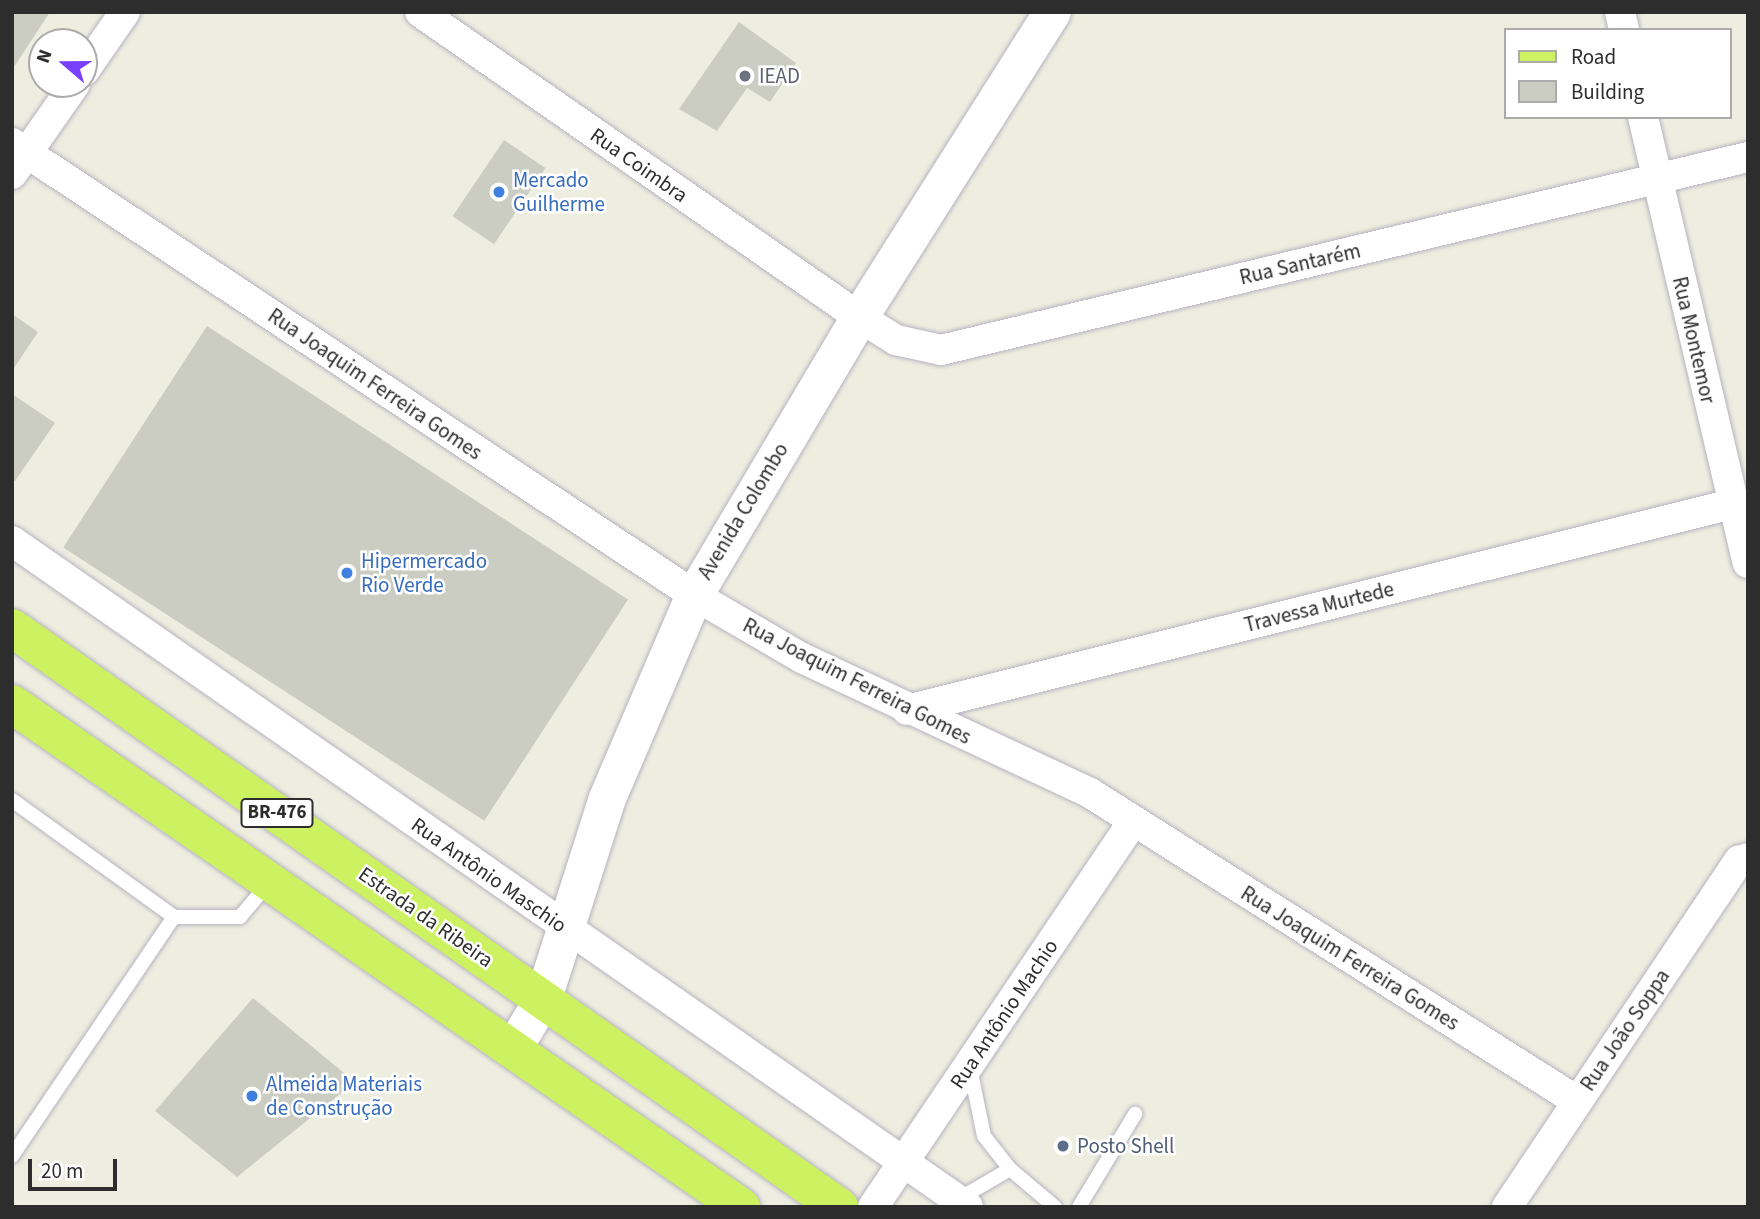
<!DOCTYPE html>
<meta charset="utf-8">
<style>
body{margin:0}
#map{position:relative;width:1760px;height:1219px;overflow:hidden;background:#eeeee0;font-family:"Source Sans 3",sans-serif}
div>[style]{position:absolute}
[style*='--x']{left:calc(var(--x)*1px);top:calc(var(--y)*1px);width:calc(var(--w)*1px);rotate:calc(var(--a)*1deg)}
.building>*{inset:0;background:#cccdc2;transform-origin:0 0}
.roads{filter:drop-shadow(0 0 2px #b7b3c0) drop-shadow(0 0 2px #b7b3c0)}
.service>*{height:14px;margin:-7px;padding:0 7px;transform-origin:7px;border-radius:7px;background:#fff}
.minor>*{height:30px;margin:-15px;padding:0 15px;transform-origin:15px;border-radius:15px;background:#fff}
.tertiary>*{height:37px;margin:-18.5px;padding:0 18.5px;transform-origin:18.5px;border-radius:18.5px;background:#fff}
.primary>*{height:38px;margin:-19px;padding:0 19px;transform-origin:19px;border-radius:19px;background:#cdf261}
.dots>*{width:19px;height:19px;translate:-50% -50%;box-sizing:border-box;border:4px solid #fff;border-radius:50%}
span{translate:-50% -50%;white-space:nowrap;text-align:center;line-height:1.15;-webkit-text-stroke:5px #fff;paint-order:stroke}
.shield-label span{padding:2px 5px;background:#fff;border:2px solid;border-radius:5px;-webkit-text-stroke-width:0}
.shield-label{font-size:19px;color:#2d2d2d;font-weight:700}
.worship-label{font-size:21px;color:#5b616d}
.left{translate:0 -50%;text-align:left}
.street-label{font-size:21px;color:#2d2d2d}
.shop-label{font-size:21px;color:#366cbe}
.service-label{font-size:21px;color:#4e5e75}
.frame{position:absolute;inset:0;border:14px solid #2d2d2d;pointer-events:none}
.legend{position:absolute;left:1504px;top:28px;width:228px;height:91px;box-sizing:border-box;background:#fff;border:2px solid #ababab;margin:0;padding:9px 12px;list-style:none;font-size:21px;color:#2d2d2d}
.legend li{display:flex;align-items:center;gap:14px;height:35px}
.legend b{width:35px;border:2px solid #ababab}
.north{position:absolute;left:28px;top:28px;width:70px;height:70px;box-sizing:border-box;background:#fff;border:2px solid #ababab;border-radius:50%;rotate:290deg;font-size:19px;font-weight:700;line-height:28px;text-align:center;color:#2d2d2d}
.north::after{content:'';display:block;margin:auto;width:24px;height:32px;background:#7940fc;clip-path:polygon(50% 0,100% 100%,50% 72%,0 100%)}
.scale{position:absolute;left:28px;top:1159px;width:89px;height:32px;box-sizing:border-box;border:4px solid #2d2d2d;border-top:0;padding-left:9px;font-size:21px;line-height:24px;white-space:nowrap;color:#2d2d2d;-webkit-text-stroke:5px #fff;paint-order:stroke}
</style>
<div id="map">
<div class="building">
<i style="clip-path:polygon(12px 12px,50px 12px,12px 70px)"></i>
<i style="clip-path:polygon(739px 22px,796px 63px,770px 102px,747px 88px,717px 131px,679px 109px)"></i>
<i style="left:504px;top:140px;width:50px;height:92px;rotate:34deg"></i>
<i style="clip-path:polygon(12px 314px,38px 332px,12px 371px)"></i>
<i style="left:207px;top:326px;width:502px;height:264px;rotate:33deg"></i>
<i style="clip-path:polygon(12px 394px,55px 423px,15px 481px,12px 480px)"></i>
<i style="clip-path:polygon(253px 998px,355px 1082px,237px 1177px,155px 1111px)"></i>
</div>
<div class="roads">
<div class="service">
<i style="--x:12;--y:800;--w:200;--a:35.8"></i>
<i style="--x:174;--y:917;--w:66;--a:0"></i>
<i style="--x:240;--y:917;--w:43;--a:-49.7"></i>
<i style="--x:970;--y:1068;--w:69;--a:78.4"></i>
<i style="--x:984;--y:1136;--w:42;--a:51.8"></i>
<i style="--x:1010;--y:1169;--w:59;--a:40.2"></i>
<i style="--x:12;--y:1156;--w:289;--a:-55.9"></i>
<i style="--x:957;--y:1200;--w:61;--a:-30.3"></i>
<i style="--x:1079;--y:1207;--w:109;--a:-58.9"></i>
</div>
<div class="minor">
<i style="--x:420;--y:12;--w:535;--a:34.79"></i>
<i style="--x:859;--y:317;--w:44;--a:31.9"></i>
<i style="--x:896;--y:340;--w:46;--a:12.5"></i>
<i style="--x:941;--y:350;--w:830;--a:-13.45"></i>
<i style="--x:1620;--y:12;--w:18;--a:77"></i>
<i style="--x:84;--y:71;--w:72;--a:-55.2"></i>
<i style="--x:1643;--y:117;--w:458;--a:76.8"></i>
<i style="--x:12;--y:143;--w:818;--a:33.53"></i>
<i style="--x:694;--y:595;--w:125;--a:30.3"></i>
<i style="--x:802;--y:658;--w:318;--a:25.1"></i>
<i style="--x:1090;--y:793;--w:576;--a:32.31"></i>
<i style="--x:12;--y:174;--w:110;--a:-55"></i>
<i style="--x:12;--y:541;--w:1165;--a:34.86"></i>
<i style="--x:907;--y:710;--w:850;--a:-14.02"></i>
<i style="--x:873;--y:1207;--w:465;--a:-56"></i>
<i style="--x:1507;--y:1207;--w:417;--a:-56.2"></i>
<i style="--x:1739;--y:861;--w:9;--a:-18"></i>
</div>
<div class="tertiary">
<i style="--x:513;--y:1048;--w:58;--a:-59"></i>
<i style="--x:543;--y:998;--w:208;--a:-72.3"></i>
<i style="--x:606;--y:800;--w:223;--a:-66.8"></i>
<i style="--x:694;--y:595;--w:323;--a:-59.3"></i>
<i style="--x:859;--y:317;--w:361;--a:-57.7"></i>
</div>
<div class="primary">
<i style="--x:12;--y:628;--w:1010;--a:35"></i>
<i style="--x:12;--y:704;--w:886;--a:34.61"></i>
</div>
</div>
<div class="dots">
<i style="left:745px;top:76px;background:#6b7280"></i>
<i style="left:499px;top:192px;background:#3f7fe0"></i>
<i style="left:347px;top:573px;background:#3f7fe0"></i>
<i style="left:252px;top:1096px;background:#3f7fe0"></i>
<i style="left:1063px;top:1146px;background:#5c6f8a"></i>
</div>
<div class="shield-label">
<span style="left:277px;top:813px">BR-476</span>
</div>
<div class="worship-label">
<span class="left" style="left:759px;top:76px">IEAD</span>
</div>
<div class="street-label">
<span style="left:639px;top:165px;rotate:35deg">Rua Coimbra</span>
<span style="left:1300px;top:264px;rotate:-13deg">Rua Santarém</span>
<span style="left:1694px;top:340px;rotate:77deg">Rua Montemor</span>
<span style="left:375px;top:384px;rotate:34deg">Rua Joaquim Ferreira Gomes</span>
<span style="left:743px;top:511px;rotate:-59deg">Avenida Colombo</span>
<span style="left:1319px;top:607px;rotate:-14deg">Travessa Murtede</span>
<span style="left:857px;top:681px;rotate:27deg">Rua Joaquim Ferreira Gomes</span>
<span style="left:489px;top:875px;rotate:35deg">Rua Antônio Maschio</span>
<span style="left:426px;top:917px;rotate:35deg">Estrada da Ribeira</span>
<span style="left:1350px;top:958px;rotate:32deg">Rua Joaquim Ferreira Gomes</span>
<span style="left:1004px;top:1014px;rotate:-56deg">Rua Antônio Machio</span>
<span style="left:1625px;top:1030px;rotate:-56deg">Rua João Soppa</span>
</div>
<div class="shop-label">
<span class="left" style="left:513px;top:192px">Mercado<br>Guilherme</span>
<span class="left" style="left:361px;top:573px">Hipermercado<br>Rio Verde</span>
<span class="left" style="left:266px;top:1096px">Almeida Materiais<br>de Construção</span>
</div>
<div class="service-label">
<span class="left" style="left:1077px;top:1146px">Posto Shell</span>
</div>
<div class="frame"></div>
<ul class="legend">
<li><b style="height:9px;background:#cdf261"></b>Road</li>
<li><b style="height:19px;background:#cccdc2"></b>Building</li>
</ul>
<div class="north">N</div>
<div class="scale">20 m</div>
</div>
